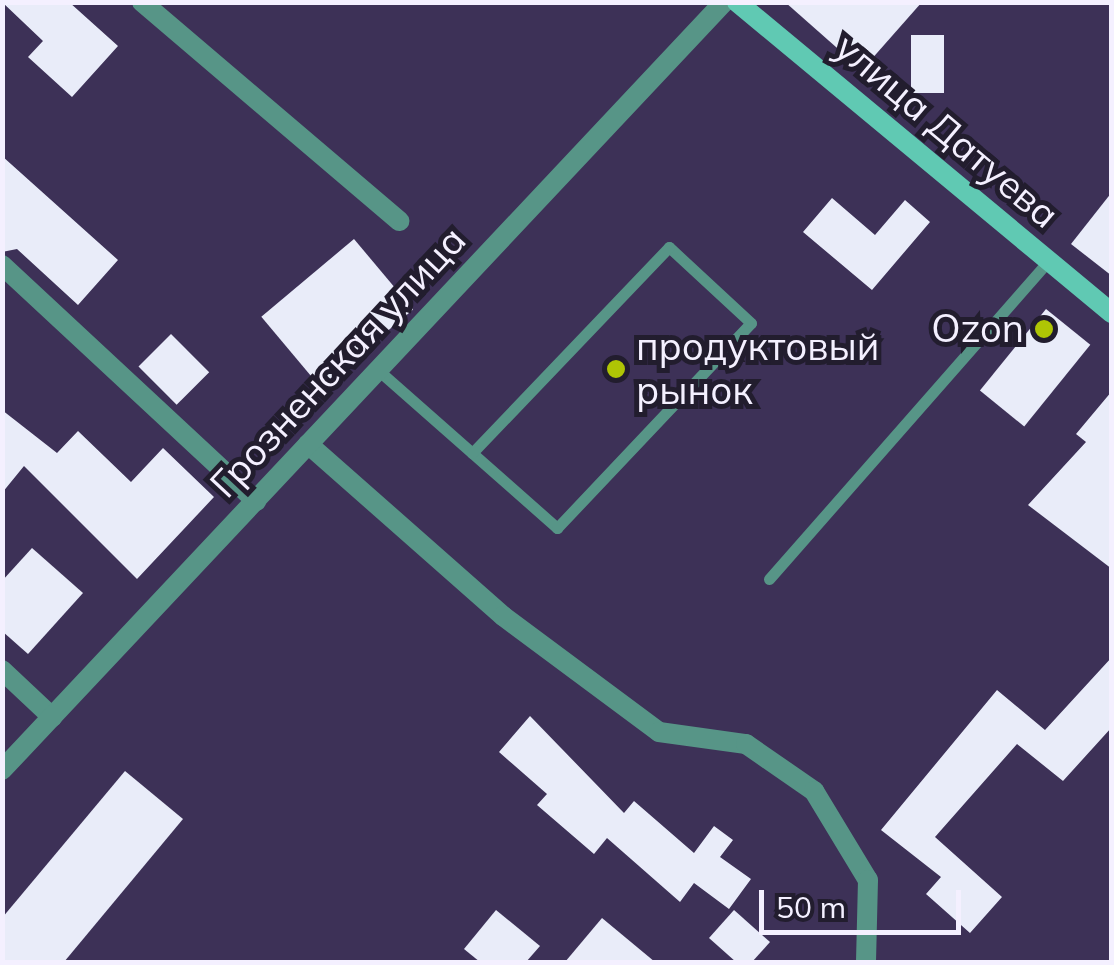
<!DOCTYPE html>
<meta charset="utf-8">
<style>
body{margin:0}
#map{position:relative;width:1114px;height:965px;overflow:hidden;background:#3d3157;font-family:Mulish,sans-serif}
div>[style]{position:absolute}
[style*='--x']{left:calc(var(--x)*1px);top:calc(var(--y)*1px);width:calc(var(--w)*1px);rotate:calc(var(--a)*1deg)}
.building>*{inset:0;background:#e9ecf9;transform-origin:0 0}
.lane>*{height:11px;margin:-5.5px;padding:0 5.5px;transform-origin:5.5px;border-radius:5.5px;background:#579587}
.street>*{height:20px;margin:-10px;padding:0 10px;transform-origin:10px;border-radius:10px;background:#579587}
.secondary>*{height:20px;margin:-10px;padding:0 10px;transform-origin:10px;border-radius:10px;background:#60c9b3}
.dots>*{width:28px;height:28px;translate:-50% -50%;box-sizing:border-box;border:5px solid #221d2e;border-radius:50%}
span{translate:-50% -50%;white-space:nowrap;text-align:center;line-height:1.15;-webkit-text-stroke:10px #221d2e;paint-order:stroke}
.street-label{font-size:38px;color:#f4f0ff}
.poi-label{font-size:38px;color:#f4f0ff}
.right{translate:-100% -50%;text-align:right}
.left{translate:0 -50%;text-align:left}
.frame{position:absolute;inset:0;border:5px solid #f4f0ff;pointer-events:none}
.scale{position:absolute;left:759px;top:890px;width:202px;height:45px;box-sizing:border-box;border:5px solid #f4f0ff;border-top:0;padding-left:12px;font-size:30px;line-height:35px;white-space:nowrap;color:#f4f0ff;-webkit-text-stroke:8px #221d2e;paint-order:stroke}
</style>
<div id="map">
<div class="building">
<i style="clip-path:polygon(2px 2px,69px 2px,118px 46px,72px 97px,28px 57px,43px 41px)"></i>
<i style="clip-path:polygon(785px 2px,922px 2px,862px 70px)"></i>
<i style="left:911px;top:35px;width:33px;height:58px"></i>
<i style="clip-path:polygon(2px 156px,118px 260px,78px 305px,17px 249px,2px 252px)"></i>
<i style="clip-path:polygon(1112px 192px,1112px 276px,1071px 244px)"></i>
<i style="clip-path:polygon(832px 198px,875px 235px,905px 200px,930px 222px,872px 290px,803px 232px)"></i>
<i style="left:354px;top:239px;width:92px;height:121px;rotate:50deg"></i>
<i style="left:1046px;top:309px;width:57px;height:105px;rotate:39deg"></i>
<i style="left:171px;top:334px;width:54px;height:46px;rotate:45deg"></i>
<i style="clip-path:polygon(1112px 391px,1112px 569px,1028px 505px,1086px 442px,1076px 434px)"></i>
<i style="clip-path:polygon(2px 410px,57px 453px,78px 431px,131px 482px,163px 448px,214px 497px,137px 579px,24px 466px,2px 493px)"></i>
<i style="clip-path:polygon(32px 548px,83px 593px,28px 654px,2px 631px,2px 581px)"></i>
<i style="clip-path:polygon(1112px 657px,1112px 727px,1063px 781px,1017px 744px,935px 837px,1002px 897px,970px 933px,926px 894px,941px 877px,881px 830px,997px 690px,1045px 730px)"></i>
<i style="clip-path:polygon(530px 716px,624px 813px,634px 801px,694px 853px,714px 826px,733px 840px,720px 857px,751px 879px,729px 909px,694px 883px,680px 902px,607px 838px,594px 854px,537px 805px,547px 794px,499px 752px)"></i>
<i style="clip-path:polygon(125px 771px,183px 819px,64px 962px,2px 962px,2px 918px)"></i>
<i style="clip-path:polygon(496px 910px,540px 946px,526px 962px,480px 962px,464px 949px)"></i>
<i style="clip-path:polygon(734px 910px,770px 942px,752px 962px,736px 962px,709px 938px)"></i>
<i style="clip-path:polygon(602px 918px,655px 962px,565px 962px)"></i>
</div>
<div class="lane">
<i style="--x:378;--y:370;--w:239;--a:41.4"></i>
<i style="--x:557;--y:528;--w:282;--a:-46.6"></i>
<i style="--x:751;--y:323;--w:112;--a:-137.2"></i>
<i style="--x:669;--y:247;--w:285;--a:133.7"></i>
<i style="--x:769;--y:579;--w:423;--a:-48.7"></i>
</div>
<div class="street">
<i style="--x:142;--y:2;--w:338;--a:40.4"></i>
<i style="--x:2;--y:265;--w:347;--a:42.9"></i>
<i style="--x:308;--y:444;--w:260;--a:41.4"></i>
<i style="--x:503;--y:616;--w:194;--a:36.6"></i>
<i style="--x:659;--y:732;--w:88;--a:7.9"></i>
<i style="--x:746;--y:744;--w:83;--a:34.7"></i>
<i style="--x:814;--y:791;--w:104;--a:58.8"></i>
<i style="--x:868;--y:880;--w:82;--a:91.4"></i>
<i style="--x:2;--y:670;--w:69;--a:43.2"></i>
<i style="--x:2;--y:770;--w:1054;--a:-46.77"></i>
</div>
<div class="secondary">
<i style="--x:737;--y:2;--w:487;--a:39.7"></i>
</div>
<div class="dots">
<i style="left:1044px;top:329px;background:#afc505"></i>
<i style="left:616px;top:369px;background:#afc505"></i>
</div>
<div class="street-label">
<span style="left:947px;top:131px;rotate:40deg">улица Датуева</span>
<span style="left:338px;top:362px;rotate:-47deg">Грозненская улица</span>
</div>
<div class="poi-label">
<span class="right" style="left:1024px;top:329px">Ozon</span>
<span class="left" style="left:636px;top:369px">продуктовый<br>рынок</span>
</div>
<div class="frame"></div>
<div class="scale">50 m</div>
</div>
